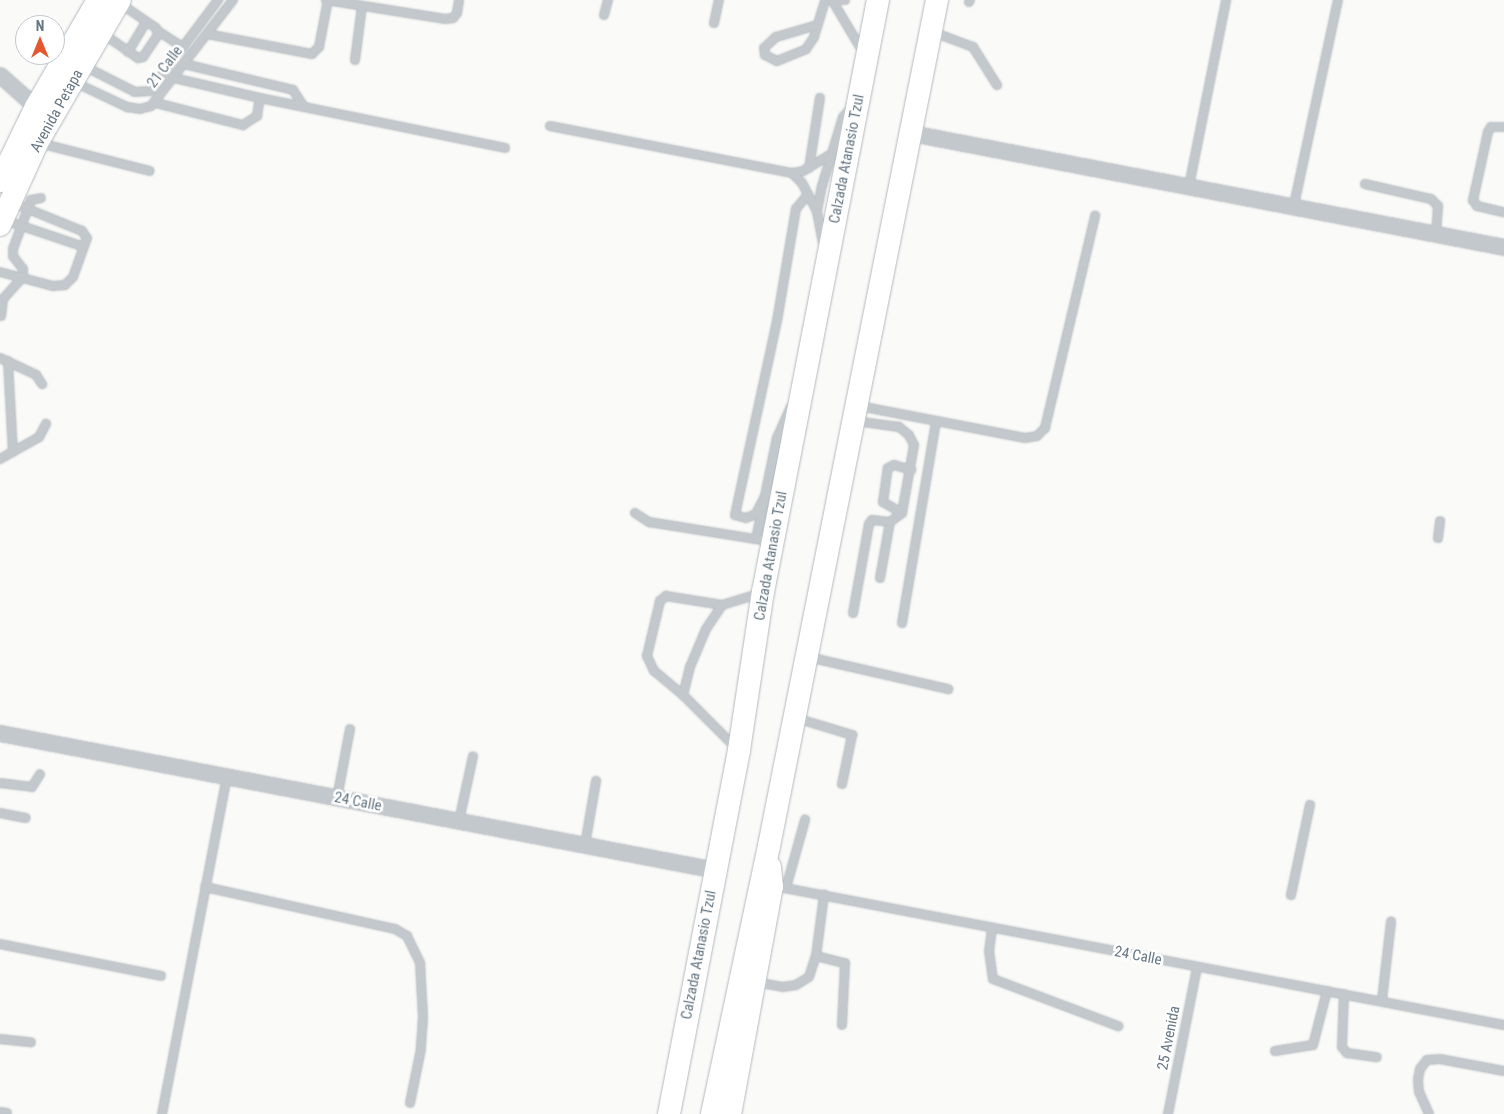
<!DOCTYPE html>
<style>
body{margin:0}
#map{position:relative;width:1504px;height:1114px;overflow:hidden;background:#fafaf8;font-family:"Roboto Condensed",sans-serif}
div>[style]{position:absolute}
[style*='--x']{left:calc(var(--x)*1px);top:calc(var(--y)*1px);width:calc(var(--w)*1px);rotate:calc(var(--a)*1deg)}
.roads{filter:drop-shadow(0 0 1px #b3babf) drop-shadow(0 0 1px #b3babf)}
.lane>*{height:8px;margin:-4px;padding:0 4px;transform-origin:4px;border-radius:4px;background:#c3c8cc}
.street>*{height:15px;margin:-7.5px;padding:0 7.5px;transform-origin:7.5px;border-radius:7.5px;background:#c3c8cc}
.secondary>*{height:21px;margin:-10.5px;padding:0 10.5px;transform-origin:10.5px;border-radius:10.5px;background:#fff}
.primary>*{height:22px;margin:-11px;padding:0 11px;transform-origin:11px;border-radius:11px;background:#fff}
span{translate:-50% -50%;white-space:nowrap;text-align:center;line-height:1.15;-webkit-text-stroke:5px #fff;paint-order:stroke}
.street-label{font-size:15px;color:#657683}
.north{position:absolute;left:15px;top:15px;width:50px;height:50px;box-sizing:border-box;background:#fff;border:1px solid #c1c8cd;border-radius:50%;rotate:0deg;font-size:14px;font-weight:700;line-height:20px;text-align:center;color:#657683}
.north::after{content:'';display:block;margin:auto;width:18px;height:22px;background:#e4572e;clip-path:polygon(50% 0,100% 100%,50% 72%,0 100%)}
</style>
<div id="map">
<div class="roads">
<div class="lane">
<i style="--x:326;--y:0;--w:121;--a:9"></i>
<i style="--x:446;--y:19;--w:7;--a:-8"></i>
<i style="--x:453;--y:18;--w:6;--a:-51"></i>
<i style="--x:457;--y:13;--w:13;--a:-81"></i>
<i style="--x:832;--y:0;--w:61;--a:59.2"></i>
<i style="--x:832;--y:0;--w:13;--a:0"></i>
<i style="--x:969;--y:2;--w:2;--a:-63"></i>
<i style="--x:604;--y:15;--w:16;--a:-75"></i>
<i style="--x:714;--y:23;--w:24;--a:-78"></i>
<i style="--x:817;--y:25;--w:43;--a:163.7"></i>
<i style="--x:776;--y:37;--w:16;--a:137"></i>
<i style="--x:764;--y:48;--w:7;--a:82"></i>
<i style="--x:765;--y:55;--w:13;--a:27"></i>
<i style="--x:777;--y:61;--w:31;--a:-22"></i>
<i style="--x:806;--y:49;--w:14;--a:-56"></i>
<i style="--x:814;--y:37;--w:39;--a:-73"></i>
<i style="--x:158;--y:31;--w:30;--a:33"></i>
<i style="--x:933;--y:32;--w:43;--a:20.6"></i>
<i style="--x:973;--y:47;--w:45;--a:57.7"></i>
<i style="--x:102;--y:33;--w:44;--a:34.8"></i>
<i style="--x:138;--y:58;--w:5;--a:-11"></i>
<i style="--x:143;--y:57;--w:27;--a:-56"></i>
<i style="--x:158;--y:35;--w:7;--a:-106"></i>
<i style="--x:156;--y:28;--w:42;--a:-145.6"></i>
<i style="--x:207;--y:34;--w:107;--a:10.8"></i>
<i style="--x:312;--y:54;--w:10;--a:-45"></i>
<i style="--x:319;--y:47;--w:48;--a:-79.2"></i>
<i style="--x:128;--y:52;--w:35;--a:-59"></i>
<i style="--x:355;--y:60;--w:54;--a:-82.6"></i>
<i style="--x:184;--y:64;--w:112;--a:13.4"></i>
<i style="--x:293;--y:90;--w:20;--a:57"></i>
<i style="--x:84;--y:66;--w:57;--a:27"></i>
<i style="--x:135;--y:92;--w:15;--a:-4"></i>
<i style="--x:150;--y:91;--w:114;--a:-53.2"></i>
<i style="--x:74;--y:82;--w:59;--a:25.3"></i>
<i style="--x:127;--y:107;--w:13;--a:9"></i>
<i style="--x:140;--y:109;--w:11;--a:-15"></i>
<i style="--x:151;--y:106;--w:134;--a:-52.3"></i>
<i style="--x:260;--y:98;--w:250;--a:11.5"></i>
<i style="--x:156;--y:103;--w:90;--a:14.2"></i>
<i style="--x:243;--y:125;--w:17;--a:-33"></i>
<i style="--x:257;--y:116;--w:18;--a:-81"></i>
<i style="--x:260;--y:98;--w:88;--a:-166.9"></i>
<i style="--x:550;--y:126;--w:247;--a:11"></i>
<i style="--x:792;--y:173;--w:11;--a:-10"></i>
<i style="--x:803;--y:171;--w:31;--a:-31"></i>
<i style="--x:1504;--y:127;--w:13;--a:180"></i>
<i style="--x:1491;--y:127;--w:6;--a:121"></i>
<i style="--x:1488;--y:132;--w:70;--a:102.4"></i>
<i style="--x:1473;--y:200;--w:7;--a:56"></i>
<i style="--x:1477;--y:206;--w:28;--a:13"></i>
<i style="--x:39;--y:143;--w:114;--a:14.2"></i>
<i style="--x:809;--y:168;--w:71;--a:-81.1"></i>
<i style="--x:792;--y:173;--w:14;--a:45"></i>
<i style="--x:802;--y:183;--w:32;--a:62"></i>
<i style="--x:1365;--y:184;--w:68;--a:12.8"></i>
<i style="--x:1431;--y:199;--w:10;--a:45"></i>
<i style="--x:1438;--y:206;--w:27;--a:94"></i>
<i style="--x:1189;--y:186;--w:190;--a:-78.7"></i>
<i style="--x:1294;--y:205;--w:210;--a:-77.9"></i>
<i style="--x:4;--y:220;--w:84;--a:18.6"></i>
<i style="--x:823;--y:243;--w:33;--a:-101"></i>
<i style="--x:817;--y:211;--w:25;--a:-79"></i>
<i style="--x:822;--y:186;--w:72;--a:-73.1"></i>
<i style="--x:843;--y:117;--w:11;--a:-49"></i>
<i style="--x:0;--y:272;--w:55;--a:14.8"></i>
<i style="--x:53;--y:286;--w:12;--a:-5"></i>
<i style="--x:65;--y:285;--w:11;--a:-45"></i>
<i style="--x:73;--y:277;--w:41;--a:-70.3"></i>
<i style="--x:87;--y:238;--w:9;--a:-126"></i>
<i style="--x:82;--y:231;--w:74;--a:-157.9"></i>
<i style="--x:1;--y:316;--w:17;--a:-83"></i>
<i style="--x:3;--y:299;--w:30;--a:-48"></i>
<i style="--x:23;--y:277;--w:8;--a:-90"></i>
<i style="--x:23;--y:269;--w:16;--a:-128"></i>
<i style="--x:13;--y:256;--w:7;--a:-90"></i>
<i style="--x:13;--y:249;--w:52;--a:-69.8"></i>
<i style="--x:31;--y:200;--w:10;--a:-11"></i>
<i style="--x:0;--y:358;--w:40;--a:25"></i>
<i style="--x:36;--y:375;--w:11;--a:56"></i>
<i style="--x:8;--y:361;--w:91;--a:86.9"></i>
<i style="--x:859;--y:406;--w:169;--a:10.9"></i>
<i style="--x:1025;--y:438;--w:12;--a:-9"></i>
<i style="--x:1037;--y:436;--w:11;--a:-45"></i>
<i style="--x:1045;--y:428;--w:218;--a:-76.7"></i>
<i style="--x:0;--y:459;--w:45;--a:-29.4"></i>
<i style="--x:39;--y:437;--w:15;--a:-62"></i>
<i style="--x:766;--y:494;--w:22;--a:117"></i>
<i style="--x:756;--y:514;--w:11;--a:158"></i>
<i style="--x:746;--y:518;--w:11;--a:-165"></i>
<i style="--x:735;--y:515;--w:198;--a:-77.8"></i>
<i style="--x:777;--y:321;--w:114;--a:-80.4"></i>
<i style="--x:796;--y:209;--w:19;--a:-51"></i>
<i style="--x:635;--y:513;--w:17;--a:33"></i>
<i style="--x:649;--y:522;--w:113;--a:9.1"></i>
<i style="--x:902;--y:513;--w:22;--a:-150"></i>
<i style="--x:883;--y:502;--w:34;--a:-82"></i>
<i style="--x:888;--y:468;--w:7;--a:-27"></i>
<i style="--x:894;--y:465;--w:18;--a:16"></i>
<i style="--x:1438;--y:538;--w:17;--a:-83"></i>
<i style="--x:756;--y:539;--w:103;--a:-78.3"></i>
<i style="--x:777;--y:438;--w:36;--a:-66"></i>
<i style="--x:880;--y:578;--w:57;--a:-79.9"></i>
<i style="--x:853;--y:613;--w:90;--a:-79.8"></i>
<i style="--x:869;--y:524;--w:5;--a:-53"></i>
<i style="--x:872;--y:520;--w:18;--a:6"></i>
<i style="--x:890;--y:522;--w:15;--a:-37"></i>
<i style="--x:902;--y:513;--w:69;--a:-80"></i>
<i style="--x:914;--y:445;--w:11;--a:-117"></i>
<i style="--x:909;--y:435;--w:13;--a:-141"></i>
<i style="--x:899;--y:427;--w:43;--a:-172.1"></i>
<i style="--x:902;--y:623;--w:204;--a:-80.4"></i>
<i style="--x:808;--y:657;--w:144;--a:12.9"></i>
<i style="--x:683;--y:695;--w:29;--a:-76"></i>
<i style="--x:690;--y:667;--w:41;--a:-67.2"></i>
<i style="--x:706;--y:629;--w:29;--a:-56"></i>
<i style="--x:796;--y:718;--w:59;--a:16.9"></i>
<i style="--x:852;--y:735;--w:50;--a:101.5"></i>
<i style="--x:735;--y:747;--w:74;--a:-135"></i>
<i style="--x:683;--y:695;--w:38;--a:-140"></i>
<i style="--x:654;--y:671;--w:17;--a:-115"></i>
<i style="--x:647;--y:656;--w:57;--a:-76.7"></i>
<i style="--x:660;--y:601;--w:8;--a:-40"></i>
<i style="--x:666;--y:596;--w:57;--a:9.1"></i>
<i style="--x:722;--y:605;--w:39;--a:-17"></i>
<i style="--x:0;--y:783;--w:32;--a:7"></i>
<i style="--x:32;--y:787;--w:15;--a:-58"></i>
<i style="--x:337;--y:798;--w:70;--a:-79.3"></i>
<i style="--x:0;--y:813;--w:26;--a:11"></i>
<i style="--x:459;--y:821;--w:66;--a:-77.8"></i>
<i style="--x:585;--y:845;--w:65;--a:-80.2"></i>
<i style="--x:774;--y:886;--w:743;--a:10.78"></i>
<i style="--x:205;--y:887;--w:195;--a:12.5"></i>
<i style="--x:395;--y:929;--w:14;--a:30"></i>
<i style="--x:407;--y:936;--w:30;--a:64"></i>
<i style="--x:420;--y:963;--w:54;--a:86.8"></i>
<i style="--x:423;--y:1017;--w:32;--a:94"></i>
<i style="--x:421;--y:1049;--w:55;--a:101.5"></i>
<i style="--x:786;--y:888;--w:71;--a:-74.4"></i>
<i style="--x:1291;--y:895;--w:92;--a:-78.1"></i>
<i style="--x:992;--y:928;--w:23;--a:97"></i>
<i style="--x:989;--y:951;--w:28;--a:82"></i>
<i style="--x:993;--y:979;--w:134;--a:20.6"></i>
<i style="--x:0;--y:944;--w:164;--a:11.2"></i>
<i style="--x:816;--y:956;--w:30;--a:14"></i>
<i style="--x:845;--y:963;--w:62;--a:92.8"></i>
<i style="--x:755;--y:982;--w:28;--a:10"></i>
<i style="--x:783;--y:987;--w:13;--a:-9"></i>
<i style="--x:796;--y:985;--w:15;--a:-32"></i>
<i style="--x:809;--y:977;--w:22;--a:-72"></i>
<i style="--x:816;--y:956;--w:62;--a:-82.5"></i>
<i style="--x:1344;--y:994;--w:53;--a:92.2"></i>
<i style="--x:1342;--y:1047;--w:8;--a:50"></i>
<i style="--x:1347;--y:1053;--w:30;--a:8"></i>
<i style="--x:1382;--y:1000;--w:79;--a:-83.4"></i>
<i style="--x:0;--y:1039;--w:31;--a:6"></i>
<i style="--x:1275;--y:1051;--w:38;--a:-9"></i>
<i style="--x:1313;--y:1045;--w:56;--a:-75.5"></i>
<i style="--x:0;--y:1112;--w:7;--a:8"></i>
<i style="--x:162;--y:1114;--w:343;--a:-79.1"></i>
<i style="--x:1168;--y:1114;--w:150;--a:-78.8"></i>
<i style="--x:1429;--y:1114;--w:24;--a:-114"></i>
<i style="--x:1419;--y:1092;--w:12;--a:-95"></i>
<i style="--x:1418;--y:1080;--w:11;--a:-80"></i>
<i style="--x:1420;--y:1069;--w:11;--a:-52"></i>
<i style="--x:1427;--y:1060;--w:13;--a:-4"></i>
<i style="--x:1440;--y:1059;--w:65;--a:10.6"></i>
</div>
<div class="street">
<i style="--x:0;--y:75;--w:48;--a:41.6"></i>
<i style="--x:911;--y:133;--w:604;--a:10.88"></i>
<i style="--x:0;--y:733;--w:729;--a:10.83"></i>
</div>
<div class="secondary">
<i style="--x:730;--y:1114;--w:232;--a:-79.6"></i>
<i style="--x:772;--y:886;--w:20;--a:-96"></i>
</div>
<div class="primary">
<i style="--x:0;--y:181;--w:82;--a:-64.1"></i>
<i style="--x:36;--y:107;--w:124;--a:-59.9"></i>
<i style="--x:0;--y:225;--w:90;--a:-65.7"></i>
<i style="--x:37;--y:143;--w:165;--a:-59.9"></i>
<i style="--x:669;--y:1114;--w:371;--a:-79.1"></i>
<i style="--x:739;--y:750;--w:160;--a:-81.4"></i>
<i style="--x:763;--y:592;--w:603;--a:-79.01"></i>
<i style="--x:712;--y:1114;--w:274;--a:-78"></i>
<i style="--x:769;--y:846;--w:863;--a:-78.77"></i>
</div>
</div>
<div class="street-label">
<span style="left:165px;top:67px;rotate:-53deg">21 Calle</span>
<span style="left:57px;top:111px;rotate:-61deg">Avenida Petapa</span>
<span style="left:847px;top:159px;rotate:-79deg">Calzada Atanasio Tzul</span>
<span style="left:771px;top:556px;rotate:-80deg">Calzada Atanasio Tzul</span>
<span style="left:358px;top:802px;rotate:11deg">24 Calle</span>
<span style="left:699px;top:955px;rotate:-79deg">Calzada Atanasio Tzul</span>
<span style="left:1138px;top:956px;rotate:11deg">24 Calle</span>
<span style="left:1169px;top:1038px;rotate:-79deg">25 Avenida</span>
</div>
<div class="north">N</div>
</div>
